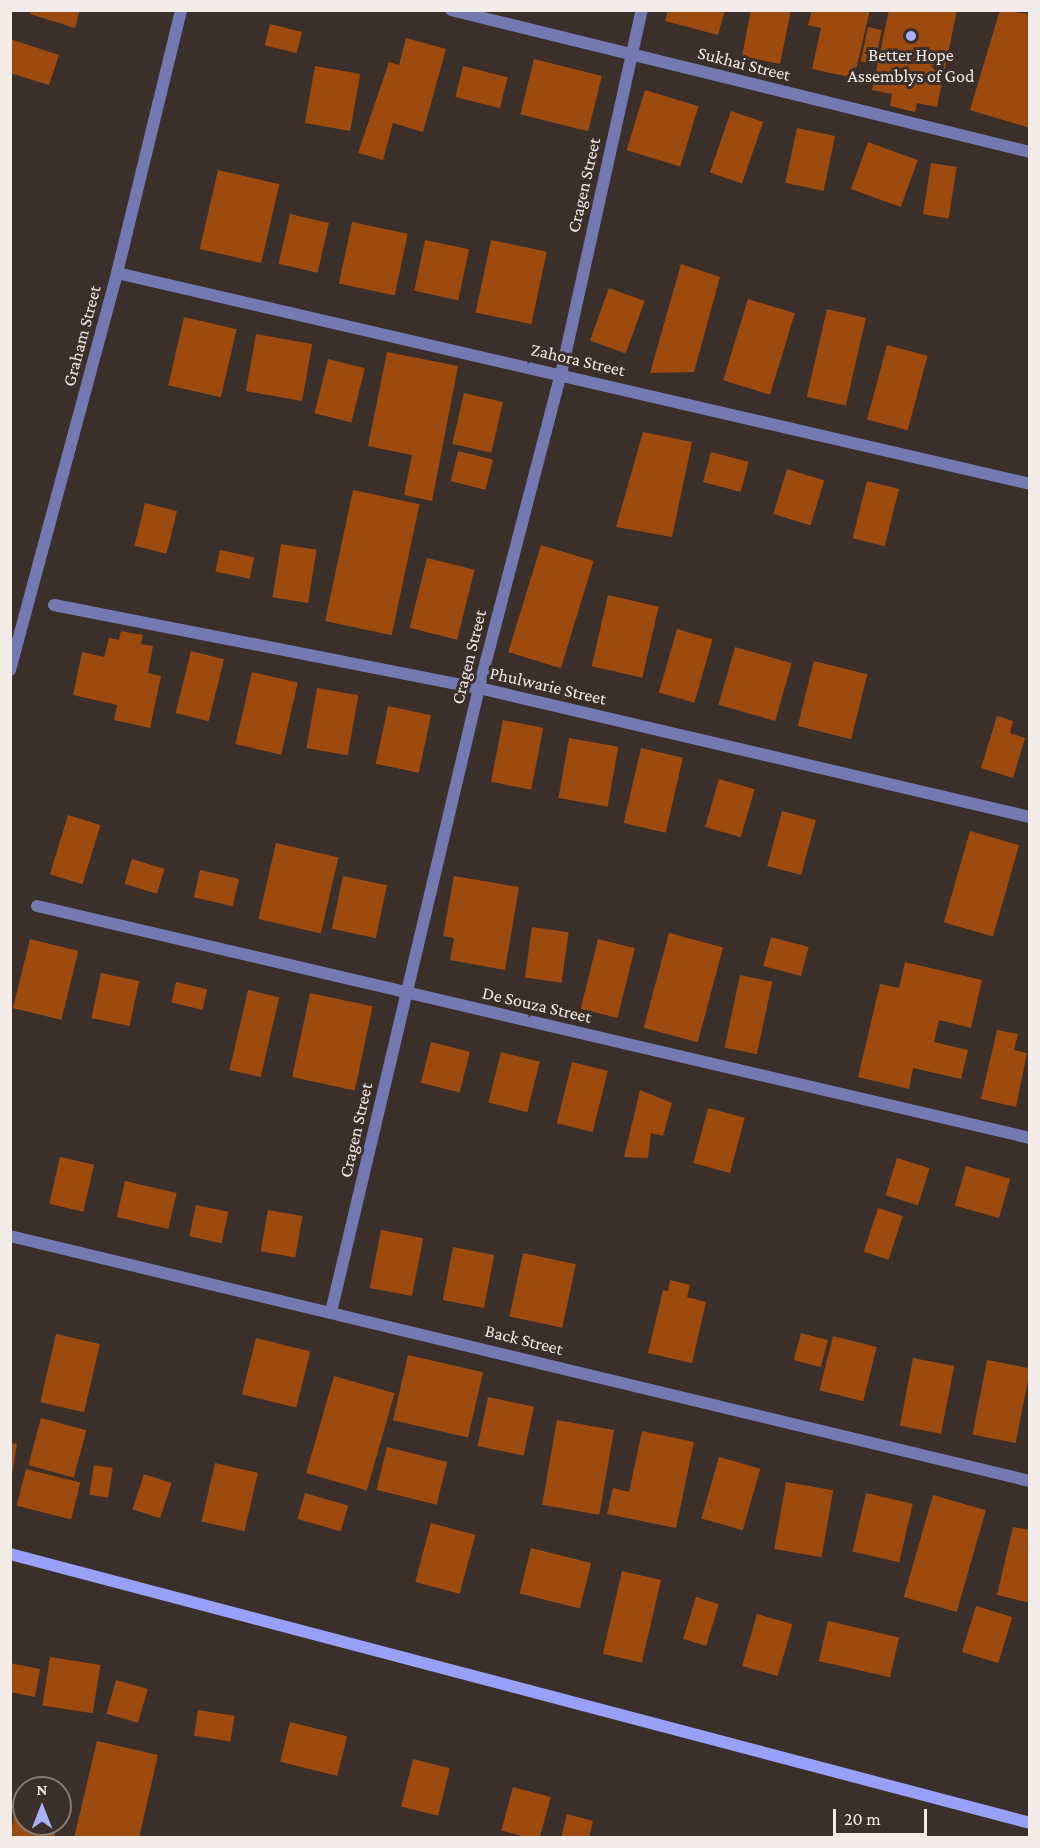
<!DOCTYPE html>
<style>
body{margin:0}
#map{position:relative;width:1040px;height:1848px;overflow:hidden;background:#3b2f29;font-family:"Crimson Pro",serif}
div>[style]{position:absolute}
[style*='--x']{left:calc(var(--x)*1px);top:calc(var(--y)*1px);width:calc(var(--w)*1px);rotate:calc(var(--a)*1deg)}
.building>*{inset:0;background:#9d4a0e;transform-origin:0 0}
.minor>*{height:12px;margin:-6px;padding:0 6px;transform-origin:6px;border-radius:6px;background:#737ab1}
.secondary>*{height:12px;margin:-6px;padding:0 6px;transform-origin:6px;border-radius:6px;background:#97a1fa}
.dots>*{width:16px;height:16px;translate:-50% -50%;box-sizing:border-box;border:3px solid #3b2f29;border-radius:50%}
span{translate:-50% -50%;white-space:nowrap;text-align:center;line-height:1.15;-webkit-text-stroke:6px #3b2f29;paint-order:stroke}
.poi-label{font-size:18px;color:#f3ebe7}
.street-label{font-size:18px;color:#f3ebe7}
.frame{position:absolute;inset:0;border:12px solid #f3ebe7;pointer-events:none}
.north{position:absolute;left:12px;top:1776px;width:60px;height:60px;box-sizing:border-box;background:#3b2f29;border:2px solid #857a75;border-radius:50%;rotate:0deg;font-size:16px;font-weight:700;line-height:24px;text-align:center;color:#f3ebe7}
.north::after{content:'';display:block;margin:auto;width:21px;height:27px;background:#a7b1fc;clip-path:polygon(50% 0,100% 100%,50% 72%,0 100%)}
.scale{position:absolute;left:833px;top:1809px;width:94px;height:27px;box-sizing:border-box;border:3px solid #f3ebe7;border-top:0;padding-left:8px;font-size:18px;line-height:21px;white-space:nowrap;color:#f3ebe7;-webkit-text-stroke:4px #3b2f29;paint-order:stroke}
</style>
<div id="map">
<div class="building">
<i style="clip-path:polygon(31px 10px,80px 10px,75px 28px,30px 14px)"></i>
<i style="clip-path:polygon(668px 10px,725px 10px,718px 35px,665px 21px)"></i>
<i style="clip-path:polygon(751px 10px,791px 10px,780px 64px,742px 56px)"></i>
<i style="clip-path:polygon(812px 10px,870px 10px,854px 78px,812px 69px,821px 28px,808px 25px)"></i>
<i style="clip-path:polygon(889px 10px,957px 10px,937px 107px,917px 103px,915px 112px,890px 106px,892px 94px,872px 90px)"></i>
<i style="clip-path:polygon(1000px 10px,1030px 14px,1030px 128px,970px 110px)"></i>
<i style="left:270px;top:24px;width:33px;height:22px;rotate:14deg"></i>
<i style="left:868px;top:27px;width:14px;height:35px;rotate:12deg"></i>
<i style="clip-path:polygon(406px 38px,446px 49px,423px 132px,393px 123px,383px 160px,358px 153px,389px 62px,399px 65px)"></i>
<i style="clip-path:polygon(10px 39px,59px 55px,49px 85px,10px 73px)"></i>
<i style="left:534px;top:59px;width:70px;height:57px;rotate:14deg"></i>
<i style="left:315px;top:66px;width:46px;height:58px;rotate:10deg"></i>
<i style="left:463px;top:66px;width:46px;height:32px;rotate:14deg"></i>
<i style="left:645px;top:90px;width:56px;height:63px;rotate:17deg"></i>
<i style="left:731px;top:111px;width:34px;height:65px;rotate:19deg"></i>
<i style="left:797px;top:128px;width:39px;height:56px;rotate:12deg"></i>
<i style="left:868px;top:142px;width:53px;height:50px;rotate:20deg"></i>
<i style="left:931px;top:163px;width:26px;height:52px;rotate:9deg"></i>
<i style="left:218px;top:170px;width:63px;height:81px;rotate:13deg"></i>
<i style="left:290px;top:214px;width:40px;height:51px;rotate:13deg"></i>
<i style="left:352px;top:222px;width:57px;height:63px;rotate:12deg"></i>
<i style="left:425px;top:240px;width:45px;height:52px;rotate:12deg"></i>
<i style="left:491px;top:240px;width:57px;height:74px;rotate:12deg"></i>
<i style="clip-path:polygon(681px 264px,720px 277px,694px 372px,650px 373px)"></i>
<i style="left:609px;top:288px;width:38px;height:56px;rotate:20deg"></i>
<i style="left:748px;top:299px;width:49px;height:85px;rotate:17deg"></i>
<i style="left:827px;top:309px;width:40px;height:90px;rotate:13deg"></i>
<i style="left:184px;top:317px;width:54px;height:70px;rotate:13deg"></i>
<i style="left:256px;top:334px;width:57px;height:58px;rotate:10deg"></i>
<i style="left:887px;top:345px;width:42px;height:77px;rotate:15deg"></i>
<i style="clip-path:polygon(387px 352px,458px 366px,432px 501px,404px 495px,412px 455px,368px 446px)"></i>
<i style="left:328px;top:359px;width:38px;height:56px;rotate:14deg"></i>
<i style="left:464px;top:393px;width:40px;height:52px;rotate:13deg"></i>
<i style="clip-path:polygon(643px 432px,692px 442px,672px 537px,616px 527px)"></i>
<i style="left:458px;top:451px;width:36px;height:31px;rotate:14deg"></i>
<i style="left:711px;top:452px;width:39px;height:31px;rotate:15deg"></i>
<i style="left:787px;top:469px;width:39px;height:47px;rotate:17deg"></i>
<i style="left:867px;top:481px;width:33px;height:59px;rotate:14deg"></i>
<i style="left:353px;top:490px;width:68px;height:134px;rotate:12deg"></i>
<i style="left:145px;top:503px;width:33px;height:44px;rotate:14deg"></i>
<i style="left:281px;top:544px;width:36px;height:54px;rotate:9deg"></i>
<i style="left:541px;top:545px;width:55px;height:112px;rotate:17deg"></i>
<i style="left:220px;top:550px;width:35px;height:22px;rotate:12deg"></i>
<i style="left:427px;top:558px;width:49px;height:72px;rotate:14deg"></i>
<i style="left:608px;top:595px;width:52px;height:73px;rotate:13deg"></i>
<i style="left:677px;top:629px;width:37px;height:66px;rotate:16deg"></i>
<i style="clip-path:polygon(121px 631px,143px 635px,141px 644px,153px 646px,148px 673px,161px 676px,150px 728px,114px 720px,117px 705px,73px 695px,82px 652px,104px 657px,109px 638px,119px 640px)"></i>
<i style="left:735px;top:647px;width:59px;height:60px;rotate:16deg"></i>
<i style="left:191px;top:651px;width:34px;height:64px;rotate:14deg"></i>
<i style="left:814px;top:661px;width:55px;height:67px;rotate:14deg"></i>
<i style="left:252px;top:672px;width:47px;height:74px;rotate:13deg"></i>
<i style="left:317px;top:688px;width:42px;height:61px;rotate:10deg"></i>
<i style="left:388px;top:706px;width:44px;height:59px;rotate:12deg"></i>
<i style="clip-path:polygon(997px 716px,1013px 721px,1010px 733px,1025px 738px,1013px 778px,981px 768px)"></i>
<i style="left:503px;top:720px;width:41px;height:63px;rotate:11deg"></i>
<i style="left:569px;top:738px;width:50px;height:61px;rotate:10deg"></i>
<i style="left:641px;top:748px;width:43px;height:77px;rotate:13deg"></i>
<i style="left:719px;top:779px;width:37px;height:50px;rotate:16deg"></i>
<i style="left:782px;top:811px;width:35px;height:57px;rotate:15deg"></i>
<i style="left:68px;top:815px;width:34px;height:62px;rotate:17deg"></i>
<i style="left:970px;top:831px;width:51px;height:95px;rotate:16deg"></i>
<i style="left:276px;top:843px;width:64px;height:78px;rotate:13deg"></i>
<i style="left:132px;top:859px;width:34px;height:26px;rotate:17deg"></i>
<i style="left:200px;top:870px;width:40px;height:28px;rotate:13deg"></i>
<i style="left:343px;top:876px;width:45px;height:54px;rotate:12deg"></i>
<i style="clip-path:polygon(454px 876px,519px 887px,505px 970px,450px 960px,454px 938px,443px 936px)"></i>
<i style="left:532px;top:927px;width:37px;height:51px;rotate:8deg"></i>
<i style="left:669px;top:933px;width:56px;height:98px;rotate:15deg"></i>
<i style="left:771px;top:937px;width:39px;height:30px;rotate:15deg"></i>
<i style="left:30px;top:939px;width:50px;height:71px;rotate:14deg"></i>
<i style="left:598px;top:939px;width:38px;height:72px;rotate:14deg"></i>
<i style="clip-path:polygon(905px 962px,982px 980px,971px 1028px,939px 1020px,934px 1042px,968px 1050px,961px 1079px,913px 1068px,909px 1089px,858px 1077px,880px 984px,899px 988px)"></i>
<i style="left:101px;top:973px;width:39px;height:46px;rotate:12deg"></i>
<i style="left:740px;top:975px;width:33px;height:74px;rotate:12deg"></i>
<i style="left:176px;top:982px;width:32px;height:21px;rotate:13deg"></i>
<i style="left:248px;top:990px;width:32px;height:82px;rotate:13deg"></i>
<i style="left:310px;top:993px;width:64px;height:86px;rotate:12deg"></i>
<i style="clip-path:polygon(997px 1030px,1018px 1034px,1014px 1050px,1027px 1053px,1016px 1107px,981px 1099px)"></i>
<i style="left:431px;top:1042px;width:40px;height:42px;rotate:14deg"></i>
<i style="left:501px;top:1052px;width:40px;height:52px;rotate:14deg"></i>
<i style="left:572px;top:1062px;width:37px;height:63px;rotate:14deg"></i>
<i style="clip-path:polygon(640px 1090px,672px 1103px,663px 1136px,651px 1133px,648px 1158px,624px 1157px)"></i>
<i style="left:708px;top:1108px;width:38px;height:57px;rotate:15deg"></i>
<i style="left:60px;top:1157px;width:35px;height:48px;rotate:13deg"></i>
<i style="left:897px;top:1158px;width:34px;height:39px;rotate:17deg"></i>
<i style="left:966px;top:1166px;width:46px;height:41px;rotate:16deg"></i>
<i style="left:125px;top:1181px;width:53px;height:37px;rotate:13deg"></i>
<i style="left:196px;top:1205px;width:33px;height:32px;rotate:12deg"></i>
<i style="left:878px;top:1208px;width:26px;height:46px;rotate:18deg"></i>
<i style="left:268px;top:1210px;width:35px;height:42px;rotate:10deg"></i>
<i style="left:381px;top:1230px;width:43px;height:59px;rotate:11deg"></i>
<i style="left:453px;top:1247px;width:42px;height:54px;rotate:11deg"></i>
<i style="left:523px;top:1253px;width:54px;height:65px;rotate:12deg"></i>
<i style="clip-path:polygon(670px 1280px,690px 1285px,687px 1297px,706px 1302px,692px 1363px,648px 1353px,663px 1290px,668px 1291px)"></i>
<i style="left:801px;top:1333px;width:28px;height:28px;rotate:15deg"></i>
<i style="left:56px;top:1334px;width:45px;height:70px;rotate:13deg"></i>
<i style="left:833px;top:1336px;width:45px;height:56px;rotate:14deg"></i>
<i style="left:256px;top:1338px;width:56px;height:58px;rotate:14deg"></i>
<i style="left:408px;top:1355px;width:77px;height:67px;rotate:13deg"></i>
<i style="left:913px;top:1358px;width:42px;height:69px;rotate:11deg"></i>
<i style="left:987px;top:1360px;width:44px;height:76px;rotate:11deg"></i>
<i style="left:334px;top:1376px;width:63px;height:101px;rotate:16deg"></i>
<i style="left:488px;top:1397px;width:47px;height:50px;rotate:12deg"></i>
<i style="left:41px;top:1418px;width:47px;height:49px;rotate:15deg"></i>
<i style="left:557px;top:1420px;width:58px;height:86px;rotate:10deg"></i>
<i style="clip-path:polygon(642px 1431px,694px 1442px,676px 1528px,607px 1514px,613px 1488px,629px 1492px)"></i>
<i style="clip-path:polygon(10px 1443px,17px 1444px,12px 1475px,10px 1475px)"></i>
<i style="left:387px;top:1447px;width:62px;height:44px;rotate:14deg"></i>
<i style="left:719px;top:1457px;width:43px;height:64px;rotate:16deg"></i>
<i style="left:215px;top:1463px;width:44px;height:60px;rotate:13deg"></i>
<i style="left:94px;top:1465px;width:19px;height:30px;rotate:9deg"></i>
<i style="left:26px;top:1469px;width:56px;height:38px;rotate:14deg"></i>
<i style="left:144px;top:1474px;width:29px;height:37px;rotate:18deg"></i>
<i style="left:786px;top:1482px;width:48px;height:68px;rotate:10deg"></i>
<i style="left:305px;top:1493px;width:45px;height:27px;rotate:16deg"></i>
<i style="left:866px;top:1493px;width:48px;height:60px;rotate:13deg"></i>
<i style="left:933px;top:1495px;width:55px;height:106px;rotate:16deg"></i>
<i style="left:431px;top:1523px;width:46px;height:61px;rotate:15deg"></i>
<i style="clip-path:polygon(1013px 1527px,1030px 1530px,1030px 1603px,997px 1595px)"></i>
<i style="left:531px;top:1548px;width:62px;height:47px;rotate:14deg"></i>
<i style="left:622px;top:1571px;width:40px;height:85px;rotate:13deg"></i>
<i style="left:696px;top:1597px;width:24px;height:44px;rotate:17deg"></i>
<i style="left:976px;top:1606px;width:38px;height:48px;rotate:17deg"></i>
<i style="left:757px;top:1614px;width:37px;height:54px;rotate:16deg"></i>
<i style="left:828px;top:1621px;width:73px;height:41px;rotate:13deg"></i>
<i style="left:50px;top:1657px;width:51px;height:49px;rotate:9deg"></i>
<i style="clip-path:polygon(10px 1663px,40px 1669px,35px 1697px,10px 1692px)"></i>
<i style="left:116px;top:1680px;width:33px;height:35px;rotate:16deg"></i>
<i style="left:198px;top:1710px;width:37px;height:26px;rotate:9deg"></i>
<i style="left:290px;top:1722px;width:59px;height:41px;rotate:14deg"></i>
<i style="clip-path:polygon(97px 1741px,158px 1755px,139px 1838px,74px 1838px)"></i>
<i style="left:413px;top:1759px;width:38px;height:49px;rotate:14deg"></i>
<i style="left:513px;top:1787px;width:39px;height:45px;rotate:15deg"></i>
<i style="clip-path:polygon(19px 1789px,24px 1790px,24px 1824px,57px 1824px,54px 1838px,10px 1838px)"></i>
<i style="clip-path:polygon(567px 1814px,593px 1821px,589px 1838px,561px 1838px)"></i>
</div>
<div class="minor">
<i style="--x:451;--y:10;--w:596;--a:13.78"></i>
<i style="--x:117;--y:273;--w:937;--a:13.01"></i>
<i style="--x:54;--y:605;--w:433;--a:11.1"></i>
<i style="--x:479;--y:688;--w:566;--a:13.18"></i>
<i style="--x:10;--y:670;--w:411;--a:-74.9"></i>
<i style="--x:117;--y:273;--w:271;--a:-76.3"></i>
<i style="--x:37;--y:906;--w:1020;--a:13.15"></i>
<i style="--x:10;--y:1236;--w:1049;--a:13.51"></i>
<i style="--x:331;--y:1312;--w:641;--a:-76.66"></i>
<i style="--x:479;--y:688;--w:325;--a:-75.4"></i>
<i style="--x:561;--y:374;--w:373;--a:-77.5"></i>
</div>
<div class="secondary">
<i style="--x:10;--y:1554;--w:1055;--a:14.77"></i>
</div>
<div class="dots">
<i style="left:911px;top:36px;background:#a7b1fc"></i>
</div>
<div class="poi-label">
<span style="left:911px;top:66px">Better Hope<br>Assemblys of God</span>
</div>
<div class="street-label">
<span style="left:744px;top:64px;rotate:14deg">Sukhai Street</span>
<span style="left:584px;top:185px;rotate:-77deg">Cragen Street</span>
<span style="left:82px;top:336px;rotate:-75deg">Graham Street</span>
<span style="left:578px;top:360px;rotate:13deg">Zahora Street</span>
<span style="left:469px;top:657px;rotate:-76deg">Cragen Street</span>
<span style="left:548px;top:686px;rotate:13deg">Phulwarie Street</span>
<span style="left:537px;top:1005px;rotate:13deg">De Souza Street</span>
<span style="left:356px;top:1130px;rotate:-77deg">Cragen Street</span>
<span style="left:524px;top:1340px;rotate:14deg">Back Street</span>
</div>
<div class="frame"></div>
<div class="north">N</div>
<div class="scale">20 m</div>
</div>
